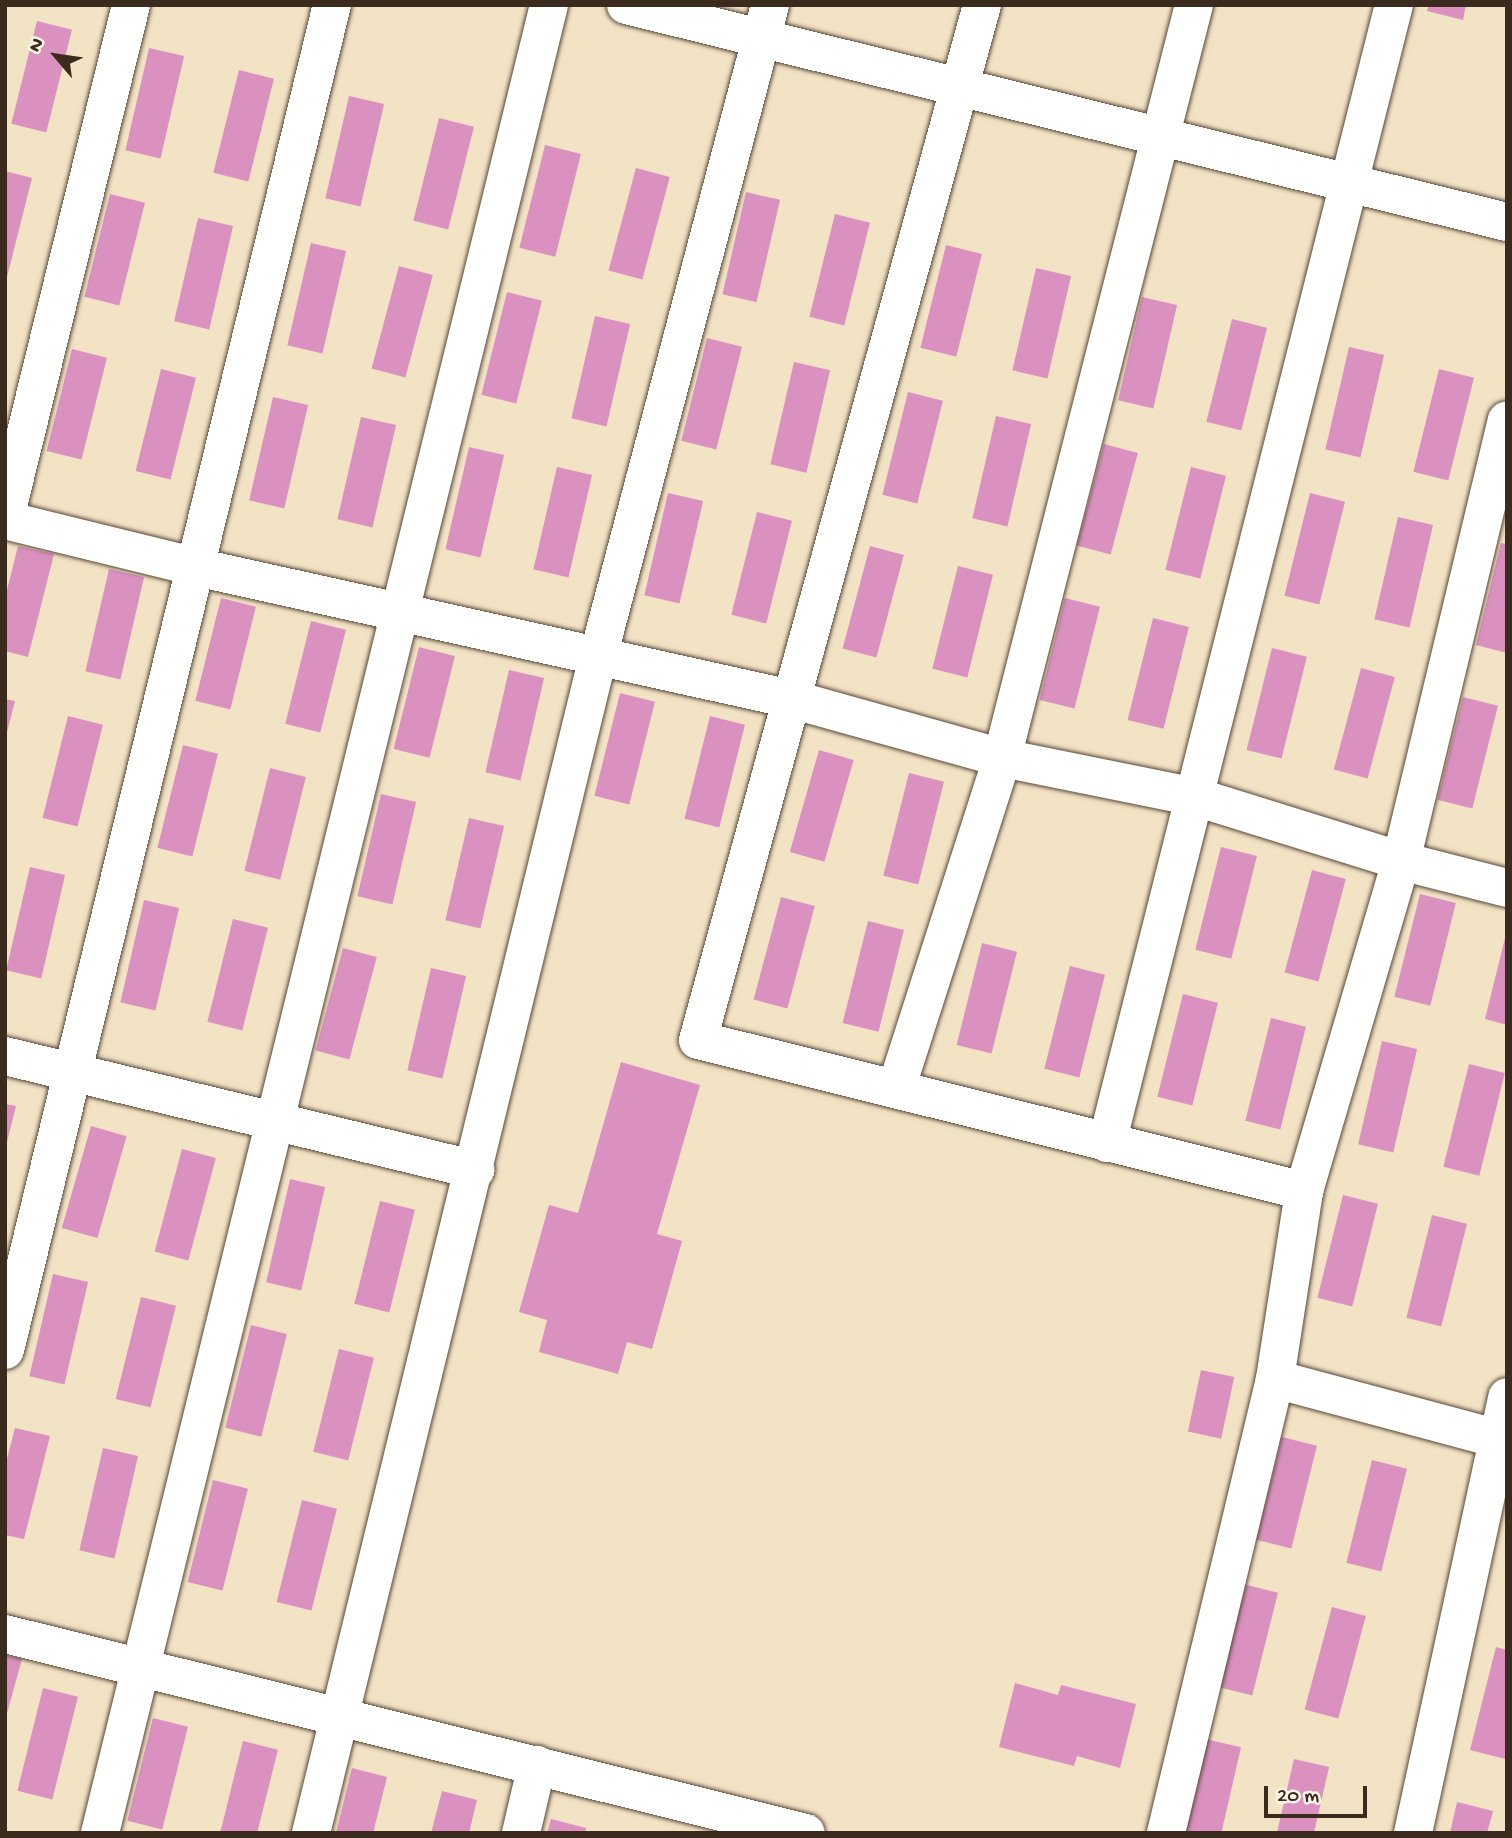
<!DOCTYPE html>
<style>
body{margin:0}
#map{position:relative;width:1512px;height:1838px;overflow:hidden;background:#f3e3c5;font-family:"Gochi Hand",sans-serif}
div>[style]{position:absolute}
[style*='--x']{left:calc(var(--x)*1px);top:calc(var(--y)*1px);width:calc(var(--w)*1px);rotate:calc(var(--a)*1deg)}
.building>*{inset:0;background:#db91c0;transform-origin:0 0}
.roads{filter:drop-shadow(0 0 2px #574637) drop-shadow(0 0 2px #574637)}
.minor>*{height:38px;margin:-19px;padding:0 19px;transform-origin:19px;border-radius:19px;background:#fff}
span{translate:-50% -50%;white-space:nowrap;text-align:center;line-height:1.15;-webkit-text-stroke:5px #fcf5e5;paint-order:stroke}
.frame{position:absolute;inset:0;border:7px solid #3b2a1e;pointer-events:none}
.north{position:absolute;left:21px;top:21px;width:70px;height:70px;-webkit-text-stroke:5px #fcf5e5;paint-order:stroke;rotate:299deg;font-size:19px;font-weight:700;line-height:28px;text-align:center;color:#3b2a1e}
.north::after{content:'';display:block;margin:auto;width:24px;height:32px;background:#3b2a1e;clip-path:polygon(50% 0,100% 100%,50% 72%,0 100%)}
.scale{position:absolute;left:1264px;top:1786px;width:103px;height:32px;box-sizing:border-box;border:4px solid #3b2a1e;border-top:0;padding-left:9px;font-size:21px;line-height:24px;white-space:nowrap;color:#3b2a1e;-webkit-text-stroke:5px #fcf5e5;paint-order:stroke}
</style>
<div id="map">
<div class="building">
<i style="clip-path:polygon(1429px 5px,1466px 5px,1463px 20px,1427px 11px)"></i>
<i style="left:37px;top:21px;width:36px;height:106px;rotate:14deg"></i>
<i style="left:149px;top:48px;width:36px;height:105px;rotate:13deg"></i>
<i style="left:239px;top:70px;width:36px;height:106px;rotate:14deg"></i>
<i style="left:349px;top:96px;width:36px;height:105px;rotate:13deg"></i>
<i style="left:439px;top:118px;width:36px;height:106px;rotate:14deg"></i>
<i style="left:545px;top:145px;width:37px;height:106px;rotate:14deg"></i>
<i style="left:636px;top:168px;width:35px;height:106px;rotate:15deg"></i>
<i style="clip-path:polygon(5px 171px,32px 178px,6px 281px,5px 280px)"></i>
<i style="left:746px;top:192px;width:35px;height:105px;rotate:13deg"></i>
<i style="left:110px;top:194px;width:36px;height:106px;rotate:14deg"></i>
<i style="left:835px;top:214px;width:36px;height:106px;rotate:14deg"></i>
<i style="left:198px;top:218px;width:36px;height:106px;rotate:13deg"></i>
<i style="left:311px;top:243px;width:36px;height:105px;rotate:13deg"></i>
<i style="left:946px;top:245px;width:37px;height:106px;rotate:14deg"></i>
<i style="left:399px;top:266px;width:35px;height:106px;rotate:15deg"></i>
<i style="left:1036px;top:268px;width:36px;height:105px;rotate:13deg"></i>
<i style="left:507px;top:292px;width:36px;height:106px;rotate:14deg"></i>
<i style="left:1142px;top:297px;width:36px;height:106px;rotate:13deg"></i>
<i style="left:595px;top:316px;width:36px;height:105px;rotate:13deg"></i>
<i style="left:1232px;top:319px;width:36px;height:106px;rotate:14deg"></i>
<i style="left:707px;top:338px;width:36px;height:106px;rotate:14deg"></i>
<i style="left:1349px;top:347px;width:36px;height:105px;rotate:13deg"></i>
<i style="left:72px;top:349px;width:36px;height:105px;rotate:14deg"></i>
<i style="left:794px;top:362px;width:37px;height:105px;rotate:13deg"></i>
<i style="left:161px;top:369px;width:36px;height:105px;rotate:14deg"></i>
<i style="left:1439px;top:369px;width:36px;height:106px;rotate:14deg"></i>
<i style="left:908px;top:392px;width:36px;height:106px;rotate:14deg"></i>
<i style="left:273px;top:397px;width:36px;height:106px;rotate:13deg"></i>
<i style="left:996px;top:416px;width:36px;height:105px;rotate:13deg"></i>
<i style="left:361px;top:417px;width:36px;height:105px;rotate:13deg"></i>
<i style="left:1104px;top:444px;width:35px;height:105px;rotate:15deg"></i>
<i style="left:469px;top:447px;width:36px;height:105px;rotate:13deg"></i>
<i style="left:557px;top:467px;width:36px;height:105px;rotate:13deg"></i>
<i style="left:1191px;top:467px;width:36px;height:106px;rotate:14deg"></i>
<i style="left:668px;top:493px;width:36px;height:105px;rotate:13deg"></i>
<i style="left:1310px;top:493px;width:36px;height:106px;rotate:14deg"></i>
<i style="left:757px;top:512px;width:36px;height:106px;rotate:14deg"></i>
<i style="left:1398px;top:517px;width:36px;height:105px;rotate:13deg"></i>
<i style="clip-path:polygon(1501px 543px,1507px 544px,1507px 653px,1476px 645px)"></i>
<i style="clip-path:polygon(18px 546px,54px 554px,28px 657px,5px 651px,5px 598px)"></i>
<i style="left:870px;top:546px;width:35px;height:106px;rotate:15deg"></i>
<i style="left:958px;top:566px;width:36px;height:106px;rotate:14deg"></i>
<i style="left:109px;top:569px;width:36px;height:105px;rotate:13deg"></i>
<i style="left:221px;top:598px;width:36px;height:106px;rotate:14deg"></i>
<i style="left:1065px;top:598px;width:36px;height:105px;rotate:14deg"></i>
<i style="left:1153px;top:618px;width:37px;height:105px;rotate:14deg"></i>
<i style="left:311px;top:621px;width:36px;height:106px;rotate:14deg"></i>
<i style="left:419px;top:647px;width:37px;height:105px;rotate:14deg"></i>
<i style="left:1272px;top:648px;width:36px;height:105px;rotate:14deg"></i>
<i style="left:1361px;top:668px;width:35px;height:105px;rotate:15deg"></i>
<i style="left:509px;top:670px;width:36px;height:105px;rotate:13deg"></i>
<i style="left:620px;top:693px;width:36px;height:106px;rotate:14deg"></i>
<i style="left:1463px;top:697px;width:36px;height:106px;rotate:14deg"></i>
<i style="clip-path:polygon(5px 699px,15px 701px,6px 736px,5px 736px)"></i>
<i style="left:68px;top:716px;width:36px;height:105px;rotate:14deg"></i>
<i style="left:710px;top:716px;width:36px;height:106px;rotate:14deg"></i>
<i style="left:183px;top:745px;width:36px;height:106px;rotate:14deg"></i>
<i style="left:819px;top:750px;width:36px;height:106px;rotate:16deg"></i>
<i style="left:270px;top:768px;width:37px;height:106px;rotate:14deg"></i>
<i style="left:909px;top:773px;width:36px;height:106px;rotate:14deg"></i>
<i style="left:381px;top:794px;width:36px;height:105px;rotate:13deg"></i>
<i style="left:469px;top:818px;width:36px;height:105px;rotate:13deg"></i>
<i style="left:1221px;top:847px;width:37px;height:106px;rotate:14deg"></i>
<i style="left:30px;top:867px;width:36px;height:106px;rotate:13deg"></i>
<i style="left:1312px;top:870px;width:35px;height:106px;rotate:15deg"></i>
<i style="left:1420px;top:894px;width:37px;height:106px;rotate:14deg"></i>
<i style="left:781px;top:897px;width:35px;height:106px;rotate:15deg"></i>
<i style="left:144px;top:900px;width:36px;height:105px;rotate:13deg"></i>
<i style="left:233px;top:919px;width:36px;height:106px;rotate:14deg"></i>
<i style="left:868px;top:921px;width:37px;height:105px;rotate:14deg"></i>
<i style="clip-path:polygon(1506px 934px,1507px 934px,1507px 1025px,1485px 1019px)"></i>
<i style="left:982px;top:943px;width:36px;height:105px;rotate:14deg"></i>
<i style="left:343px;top:948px;width:35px;height:106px;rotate:15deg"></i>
<i style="left:1070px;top:966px;width:36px;height:106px;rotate:14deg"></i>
<i style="left:431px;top:968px;width:36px;height:105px;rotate:13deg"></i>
<i style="left:1183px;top:994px;width:36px;height:106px;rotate:14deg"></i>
<i style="left:1271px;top:1018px;width:36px;height:106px;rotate:14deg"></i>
<i style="left:1382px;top:1041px;width:36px;height:106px;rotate:13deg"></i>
<i style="clip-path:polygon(621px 1062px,700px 1085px,657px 1234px,682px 1241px,652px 1349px,627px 1342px,618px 1374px,539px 1352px,547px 1320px,519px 1312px,549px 1205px,578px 1213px)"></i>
<i style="left:1469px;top:1064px;width:37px;height:106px;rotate:14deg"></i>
<i style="clip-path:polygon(5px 1104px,16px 1106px,6px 1146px,5px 1145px)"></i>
<i style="left:91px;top:1126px;width:37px;height:106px;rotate:16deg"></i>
<i style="left:182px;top:1149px;width:35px;height:106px;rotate:15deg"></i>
<i style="left:290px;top:1179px;width:36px;height:106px;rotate:13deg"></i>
<i style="left:1343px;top:1195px;width:36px;height:106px;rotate:14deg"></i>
<i style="left:380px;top:1201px;width:36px;height:106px;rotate:14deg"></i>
<i style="left:1432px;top:1215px;width:36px;height:106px;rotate:14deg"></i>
<i style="left:53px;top:1274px;width:36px;height:105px;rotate:13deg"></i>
<i style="left:141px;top:1297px;width:36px;height:105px;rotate:14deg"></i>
<i style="left:251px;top:1325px;width:37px;height:106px;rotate:14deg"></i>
<i style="left:339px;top:1349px;width:36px;height:106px;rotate:14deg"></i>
<i style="left:1201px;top:1370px;width:34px;height:63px;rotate:12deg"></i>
<i style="clip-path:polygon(15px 1428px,50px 1436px,24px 1539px,5px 1535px,5px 1466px)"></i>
<i style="left:1282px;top:1437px;width:36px;height:106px;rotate:14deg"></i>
<i style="left:103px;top:1448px;width:36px;height:105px;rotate:13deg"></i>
<i style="left:1372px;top:1460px;width:36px;height:106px;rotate:14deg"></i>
<i style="left:213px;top:1480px;width:36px;height:105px;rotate:14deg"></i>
<i style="left:302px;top:1500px;width:36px;height:105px;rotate:14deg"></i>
<i style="left:1243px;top:1584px;width:36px;height:106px;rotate:14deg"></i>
<i style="left:1332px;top:1607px;width:35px;height:106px;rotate:15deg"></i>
<i style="clip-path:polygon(1496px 1647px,1507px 1650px,1505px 1759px,1470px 1750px)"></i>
<i style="clip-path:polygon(5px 1655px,22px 1659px,6px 1717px,5px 1717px)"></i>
<i style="clip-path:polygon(1015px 1683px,1058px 1695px,1061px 1685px,1136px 1704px,1120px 1768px,1077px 1756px,1074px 1766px,999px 1747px)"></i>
<i style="left:43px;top:1688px;width:36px;height:106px;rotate:14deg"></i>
<i style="left:153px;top:1718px;width:36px;height:106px;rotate:14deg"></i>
<i style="left:1205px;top:1739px;width:37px;height:97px;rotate:13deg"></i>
<i style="left:243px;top:1741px;width:36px;height:95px;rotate:14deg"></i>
<i style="left:1294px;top:1759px;width:36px;height:76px;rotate:13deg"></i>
<i style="clip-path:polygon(352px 1768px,387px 1777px,373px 1833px,336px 1833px)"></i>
<i style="clip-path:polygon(442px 1791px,477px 1800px,469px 1833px,431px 1833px)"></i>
<i style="clip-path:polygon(1457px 1802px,1493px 1811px,1487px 1833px,1450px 1833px)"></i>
<i style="clip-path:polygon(551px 1819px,586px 1828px,585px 1833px,547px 1833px)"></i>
</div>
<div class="roads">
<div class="minor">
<i style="--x:626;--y:5;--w:907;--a:13.84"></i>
<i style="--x:982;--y:5;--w:1073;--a:105.34"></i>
<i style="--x:698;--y:1040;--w:625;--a:13.99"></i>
<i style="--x:5;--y:518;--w:528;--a:-76.2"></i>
<i style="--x:5;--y:520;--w:197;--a:13.8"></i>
<i style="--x:196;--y:567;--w:609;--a:12.51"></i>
<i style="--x:791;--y:699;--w:219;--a:15.6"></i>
<i style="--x:1002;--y:758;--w:198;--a:11.4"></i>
<i style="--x:1196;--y:797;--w:215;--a:17.3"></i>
<i style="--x:1401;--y:861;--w:109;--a:14.3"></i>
<i style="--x:5;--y:1056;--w:484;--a:13.6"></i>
<i style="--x:896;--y:1089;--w:348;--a:-72.2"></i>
<i style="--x:1002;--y:758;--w:777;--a:-75.7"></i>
<i style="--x:1107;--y:1143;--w:1174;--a:-75.85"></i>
<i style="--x:5;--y:1350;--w:1384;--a:-76.34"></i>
<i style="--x:1275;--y:1379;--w:240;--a:15"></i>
<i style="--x:5;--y:1634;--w:825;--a:13.95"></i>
<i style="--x:100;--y:1833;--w:1882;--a:-76.2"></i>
<i style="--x:311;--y:1833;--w:1211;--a:-76.29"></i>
<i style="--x:598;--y:657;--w:674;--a:-75.22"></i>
<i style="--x:521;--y:1833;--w:70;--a:-76.8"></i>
<i style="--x:1166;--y:1833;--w:467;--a:-76.5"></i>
<i style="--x:1275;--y:1379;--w:190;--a:-81.2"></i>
<i style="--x:1304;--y:1191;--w:344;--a:-73.6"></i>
<i style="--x:1401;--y:861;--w:453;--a:-76.5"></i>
<i style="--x:1413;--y:1833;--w:446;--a:-77.8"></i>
</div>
</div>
<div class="frame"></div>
<div class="north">N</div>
<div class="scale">20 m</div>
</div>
